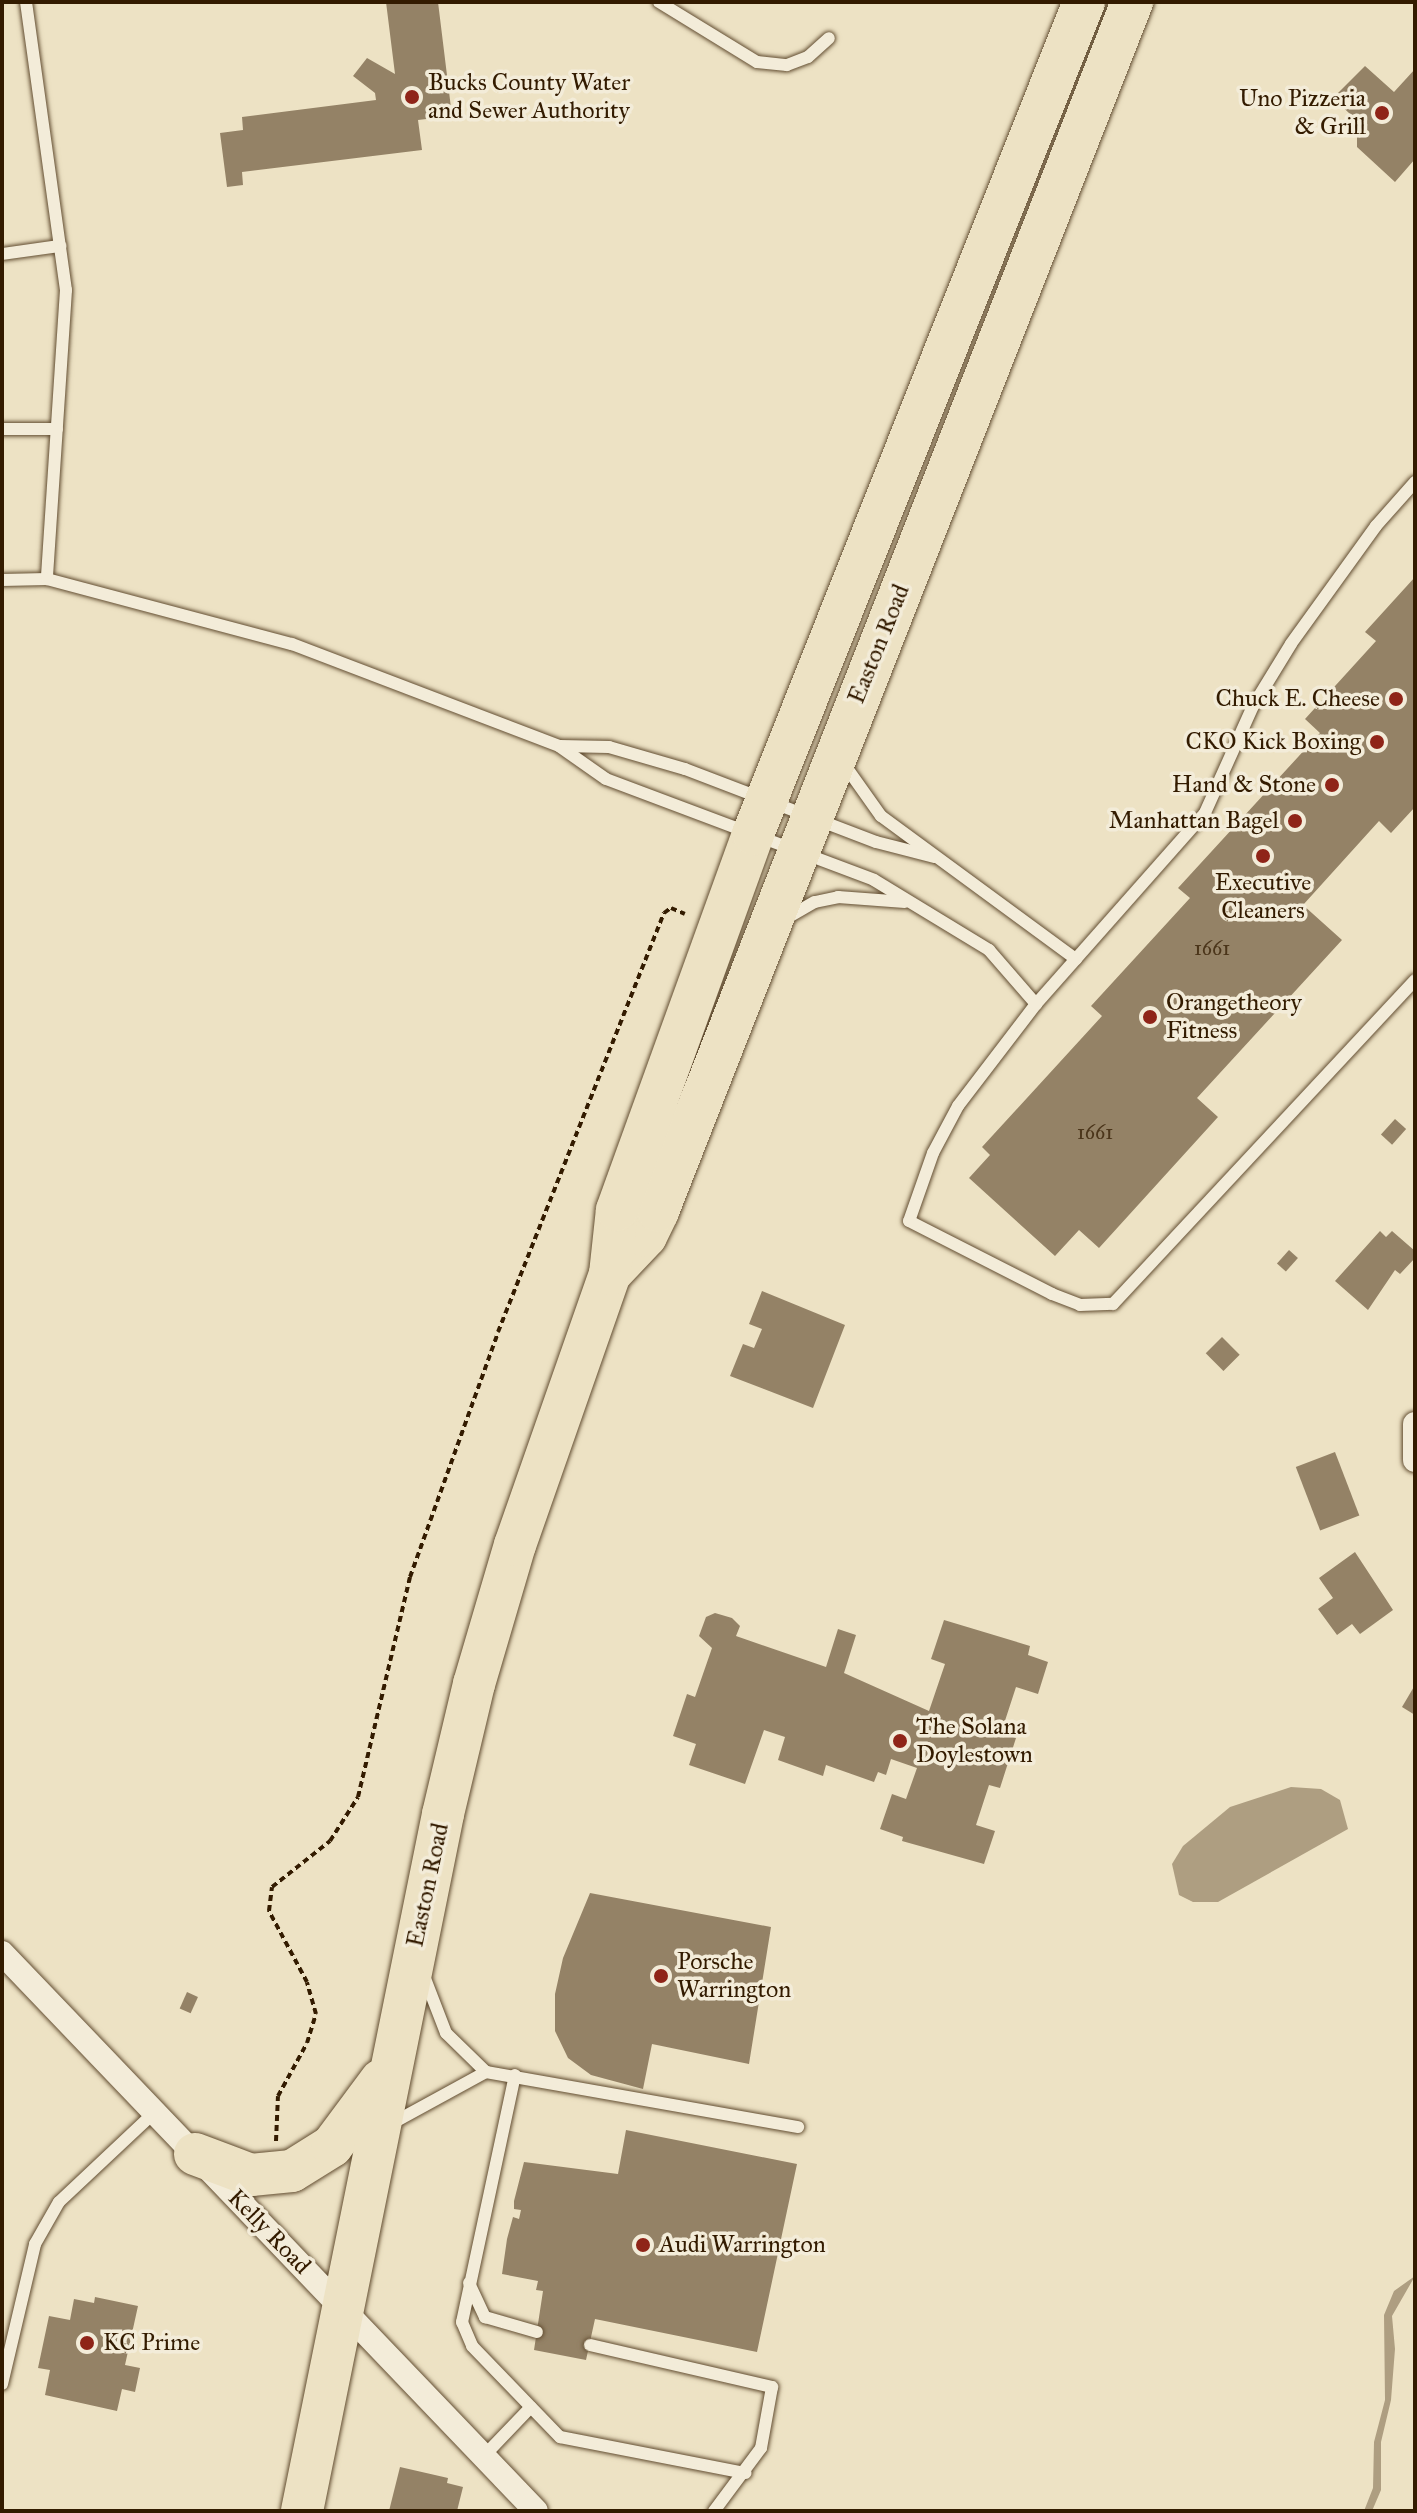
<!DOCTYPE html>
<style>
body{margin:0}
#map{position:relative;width:1417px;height:2513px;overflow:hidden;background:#ede2c4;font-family:"IM FELL Great Primer",serif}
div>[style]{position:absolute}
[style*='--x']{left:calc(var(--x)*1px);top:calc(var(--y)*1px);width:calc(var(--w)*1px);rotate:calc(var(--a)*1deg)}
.water>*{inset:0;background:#ae9e81}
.building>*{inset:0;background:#948266;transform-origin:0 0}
.path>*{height:4px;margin-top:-2px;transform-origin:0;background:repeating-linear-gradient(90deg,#331b00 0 6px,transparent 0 10px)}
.roads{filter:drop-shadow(0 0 2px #624d31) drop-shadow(0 0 2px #624d31)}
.lane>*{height:12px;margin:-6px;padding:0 6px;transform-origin:6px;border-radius:6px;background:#f3ecd9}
.street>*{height:24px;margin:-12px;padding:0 12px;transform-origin:12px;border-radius:12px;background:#f3ecd9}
.highway>*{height:42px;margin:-21px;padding:0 21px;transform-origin:21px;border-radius:21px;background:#ede2c4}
.dots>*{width:22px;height:22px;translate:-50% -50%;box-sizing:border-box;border:4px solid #f3ecd9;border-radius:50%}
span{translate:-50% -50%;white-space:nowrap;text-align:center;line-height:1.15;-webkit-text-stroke:7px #f3ecd9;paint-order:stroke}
.number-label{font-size:20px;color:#4b351a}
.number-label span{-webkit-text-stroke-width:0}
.poi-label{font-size:24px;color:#331b00}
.left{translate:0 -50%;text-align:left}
.right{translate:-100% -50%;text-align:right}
.street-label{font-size:24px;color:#331b00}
.frame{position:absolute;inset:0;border:4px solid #331b00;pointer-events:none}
</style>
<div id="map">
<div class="water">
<i style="clip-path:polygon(1291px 1787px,1321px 1789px,1340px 1800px,1348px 1829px,1218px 1902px,1193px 1902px,1179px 1895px,1172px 1864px,1183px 1846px,1230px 1807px)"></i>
<i style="clip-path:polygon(1415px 2276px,1392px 2316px,1395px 2349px,1391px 2400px,1381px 2442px,1381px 2490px,1372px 2511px,1364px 2511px,1373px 2488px,1374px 2442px,1385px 2400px,1384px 2315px,1394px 2291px)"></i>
</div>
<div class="building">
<i style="clip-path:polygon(386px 2px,438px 2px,452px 116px,418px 120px,422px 150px,242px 172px,243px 185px,227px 187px,220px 133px,243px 130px,242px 117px,376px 100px,375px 93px,353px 76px,367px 58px,395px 74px)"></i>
<i style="clip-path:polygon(1365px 66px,1394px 92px,1415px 69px,1415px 159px,1395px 182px,1357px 147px,1357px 135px,1365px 128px,1333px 98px)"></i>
<i style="clip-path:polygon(1415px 577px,1415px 807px,1391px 833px,1379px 821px,1303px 905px,1342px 940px,1197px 1098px,1218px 1117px,1099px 1248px,1079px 1230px,1055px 1256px,969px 1178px,990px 1155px,982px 1147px,1102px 1016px,1091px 1006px,1190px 898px,1178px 888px,1320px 733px,1305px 719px,1376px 641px,1365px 632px)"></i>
<i style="left:1395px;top:1119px;width:15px;height:21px;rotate:42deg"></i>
<i style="clip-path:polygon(1380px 1231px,1386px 1237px,1392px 1231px,1415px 1251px,1415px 1258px,1400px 1274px,1395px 1270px,1368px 1310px,1335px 1281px)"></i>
<i style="left:1289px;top:1250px;width:12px;height:18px;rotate:42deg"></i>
<i style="clip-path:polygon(762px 1291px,845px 1325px,813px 1408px,730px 1376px,743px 1344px,754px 1348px,762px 1329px,749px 1324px)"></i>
<i style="left:1222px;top:1337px;width:25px;height:23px;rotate:45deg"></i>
<i style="left:1335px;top:1452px;width:68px;height:42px;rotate:69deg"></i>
<i style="clip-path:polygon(1355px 1552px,1393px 1610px,1360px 1634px,1352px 1624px,1337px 1635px,1318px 1609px,1333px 1598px,1319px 1578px)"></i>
<i style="clip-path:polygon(715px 1613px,732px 1618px,740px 1626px,736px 1636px,826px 1667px,838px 1629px,856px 1635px,844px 1673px,929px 1711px,945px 1664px,931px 1659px,944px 1620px,1030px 1646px,1028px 1655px,1048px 1662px,1038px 1694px,1016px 1687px,1001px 1733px,1016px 1738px,1000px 1788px,989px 1785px,976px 1825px,995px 1831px,984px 1864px,902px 1841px,903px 1837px,880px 1829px,892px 1794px,906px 1799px,917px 1768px,891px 1759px,886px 1775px,878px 1772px,874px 1782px,826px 1765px,823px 1776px,778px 1760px,785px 1737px,764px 1730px,745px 1784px,689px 1765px,696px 1744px,673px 1736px,687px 1694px,695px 1697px,712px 1648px,699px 1636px,706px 1617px)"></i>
<i style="clip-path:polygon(1415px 1685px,1415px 1715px,1402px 1707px)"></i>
<i style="clip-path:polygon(590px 1893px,771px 1927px,749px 2064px,652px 2044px,643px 2089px,591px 2075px,568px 2058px,555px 2031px,555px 1994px,563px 1958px)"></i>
<i style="left:187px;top:1992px;width:12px;height:18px;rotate:24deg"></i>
<i style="clip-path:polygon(626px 2130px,797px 2164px,757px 2352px,595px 2319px,586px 2360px,534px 2350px,543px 2291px,536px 2290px,538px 2281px,502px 2274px,507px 2239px,513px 2217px,519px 2219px,521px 2210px,514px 2209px,514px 2201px,524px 2162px,618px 2174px)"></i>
<i style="clip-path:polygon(95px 2297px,138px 2306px,125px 2365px,140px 2368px,135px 2392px,122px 2389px,117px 2411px,45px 2395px,50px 2370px,38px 2368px,49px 2316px,70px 2320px,74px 2299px,94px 2303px)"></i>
<i style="clip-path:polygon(400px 2467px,448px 2478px,447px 2483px,463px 2487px,457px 2511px,389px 2511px)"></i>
</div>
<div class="path">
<i style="--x:276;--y:2141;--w:45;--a:-87.5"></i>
<i style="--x:278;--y:2096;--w:60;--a:-61.3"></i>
<i style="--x:307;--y:2043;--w:30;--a:-73"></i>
<i style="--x:316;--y:2014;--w:33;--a:-106"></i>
<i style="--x:307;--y:1982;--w:81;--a:-118.2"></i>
<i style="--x:269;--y:1911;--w:24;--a:-83"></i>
<i style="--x:272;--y:1887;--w:74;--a:-38.4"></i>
<i style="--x:330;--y:1841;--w:52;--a:-57.5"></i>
<i style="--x:358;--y:1797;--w:226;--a:-76.7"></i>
<i style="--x:410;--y:1577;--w:260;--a:-70.2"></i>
<i style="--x:498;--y:1332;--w:451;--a:-68.4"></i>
<i style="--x:664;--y:913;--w:9;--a:-36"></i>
<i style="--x:671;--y:908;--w:15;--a:23"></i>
</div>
<div class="roads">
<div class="lane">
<i style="--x:26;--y:2;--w:291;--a:82.1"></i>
<i style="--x:66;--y:290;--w:290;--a:93.8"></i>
<i style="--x:659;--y:2;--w:115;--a:31.5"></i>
<i style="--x:757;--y:62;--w:30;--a:6"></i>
<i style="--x:787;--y:65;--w:22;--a:-21"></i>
<i style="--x:808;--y:57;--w:28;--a:-42"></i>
<i style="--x:2;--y:254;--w:59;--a:-7.9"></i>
<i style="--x:2;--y:429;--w:55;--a:0"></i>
<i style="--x:1415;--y:482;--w:59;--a:131.6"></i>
<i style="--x:1376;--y:526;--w:145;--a:125.8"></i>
<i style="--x:1291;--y:644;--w:73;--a:121.5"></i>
<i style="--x:1253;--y:706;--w:117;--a:114.2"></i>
<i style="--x:1205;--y:813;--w:255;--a:131.5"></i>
<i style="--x:1036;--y:1004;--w:128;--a:127.4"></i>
<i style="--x:958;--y:1106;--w:53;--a:118"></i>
<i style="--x:933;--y:1153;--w:72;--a:109.4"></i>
<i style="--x:909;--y:1221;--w:161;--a:27"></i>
<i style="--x:1052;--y:1294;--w:30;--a:21"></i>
<i style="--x:1080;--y:1305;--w:33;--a:-2"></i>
<i style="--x:1113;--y:1304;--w:443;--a:-47"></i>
<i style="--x:2;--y:580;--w:45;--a:-1.3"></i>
<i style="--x:47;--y:579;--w:253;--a:14.9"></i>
<i style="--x:292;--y:644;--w:286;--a:20.9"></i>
<i style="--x:559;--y:746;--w:57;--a:35.1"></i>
<i style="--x:606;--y:779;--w:286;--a:20.6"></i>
<i style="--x:874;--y:880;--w:135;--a:31.3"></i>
<i style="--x:989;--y:950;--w:72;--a:49"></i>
<i style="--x:560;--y:746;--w:49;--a:1.2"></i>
<i style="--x:609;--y:747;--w:79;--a:16.1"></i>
<i style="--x:685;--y:769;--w:204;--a:20.9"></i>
<i style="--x:876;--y:842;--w:61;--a:14.3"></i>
<i style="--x:844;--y:764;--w:64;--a:54.6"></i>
<i style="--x:881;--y:816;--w:242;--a:36.3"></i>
<i style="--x:785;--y:919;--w:34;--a:-30"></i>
<i style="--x:815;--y:902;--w:24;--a:-12"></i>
<i style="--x:838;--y:897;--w:67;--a:4.3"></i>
<i style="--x:424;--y:1976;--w:61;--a:68.9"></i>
<i style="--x:446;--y:2033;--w:56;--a:44.3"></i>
<i style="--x:515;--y:2075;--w:253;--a:102.1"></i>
<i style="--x:462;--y:2322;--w:26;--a:67"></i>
<i style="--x:472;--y:2346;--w:127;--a:46"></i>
<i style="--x:560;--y:2437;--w:189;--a:11"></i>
<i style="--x:389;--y:2125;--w:111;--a:-28.7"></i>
<i style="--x:486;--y:2072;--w:317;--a:10"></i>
<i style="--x:469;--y:2283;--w:38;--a:65"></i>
<i style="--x:485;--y:2317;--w:54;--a:16.1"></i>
<i style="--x:590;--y:2345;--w:187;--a:13"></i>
<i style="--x:772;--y:2387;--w:62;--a:100.2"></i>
<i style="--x:761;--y:2448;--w:79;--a:126.7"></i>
<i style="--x:2;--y:2384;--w:144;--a:-76.7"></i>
<i style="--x:35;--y:2244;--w:48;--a:-60.3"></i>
<i style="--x:59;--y:2202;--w:132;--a:-43.2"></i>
<i style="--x:483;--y:2457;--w:69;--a:-46.2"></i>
</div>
<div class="street">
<i style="--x:1415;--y:1424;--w:36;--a:90"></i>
<i style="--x:2;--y:1953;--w:772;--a:46.26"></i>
</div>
<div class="highway">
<i style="--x:610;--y:1274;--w:52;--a:-46.5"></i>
<i style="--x:646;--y:1236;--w:28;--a:-64"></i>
<i style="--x:658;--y:1211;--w:1299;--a:-68.59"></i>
<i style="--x:195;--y:2154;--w:60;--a:20.6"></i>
<i style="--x:251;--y:2175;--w:41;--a:-5.6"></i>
<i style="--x:292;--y:2171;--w:47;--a:-32"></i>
<i style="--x:332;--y:2146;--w:82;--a:-53.4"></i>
<i style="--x:302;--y:2511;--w:711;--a:-78.56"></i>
<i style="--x:443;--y:1814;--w:134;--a:-76.6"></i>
<i style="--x:474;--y:1684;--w:145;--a:-73.6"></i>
<i style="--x:515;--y:1545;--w:287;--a:-70.7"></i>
<i style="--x:610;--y:1274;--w:64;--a:-83.8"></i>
<i style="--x:617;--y:1210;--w:400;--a:-70.1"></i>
<i style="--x:753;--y:834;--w:895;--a:-68.31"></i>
</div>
</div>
<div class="dots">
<i style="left:412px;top:97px;background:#8f2418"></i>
<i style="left:1382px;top:113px;background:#8f2418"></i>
<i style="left:1396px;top:699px;background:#8f2418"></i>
<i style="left:1377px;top:742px;background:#8f2418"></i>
<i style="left:1332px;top:785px;background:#8f2418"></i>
<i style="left:1295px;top:821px;background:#8f2418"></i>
<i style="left:1263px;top:856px;background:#8f2418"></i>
<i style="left:1150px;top:1017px;background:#8f2418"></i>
<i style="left:900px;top:1741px;background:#8f2418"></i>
<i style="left:661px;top:1976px;background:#8f2418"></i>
<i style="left:643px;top:2245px;background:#8f2418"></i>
<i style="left:87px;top:2343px;background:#8f2418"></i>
</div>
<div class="number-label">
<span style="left:1212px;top:948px">1661</span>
<span style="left:1095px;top:1132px">1661</span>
</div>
<div class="poi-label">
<span class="left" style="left:428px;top:97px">Bucks County Water<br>and Sewer Authority</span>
<span class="right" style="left:1366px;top:113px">Uno Pizzeria<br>&amp; Grill</span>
<span class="right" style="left:1380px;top:699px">Chuck E. Cheese</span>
<span class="right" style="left:1361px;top:742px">CKO Kick Boxing</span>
<span class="right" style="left:1316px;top:785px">Hand &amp; Stone</span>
<span class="right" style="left:1279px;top:821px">Manhattan Bagel</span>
<span style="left:1263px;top:897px">Executive<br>Cleaners</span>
<span class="left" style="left:1166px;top:1017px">Orangetheory<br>Fitness</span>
<span class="left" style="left:916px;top:1741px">The Solana<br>Doylestown</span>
<span class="left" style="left:677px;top:1976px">Porsche<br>Warrington</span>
<span class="left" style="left:659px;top:2245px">Audi Warrington</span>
<span class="left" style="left:103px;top:2343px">KC Prime</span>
</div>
<div class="street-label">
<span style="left:879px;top:644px;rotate:-68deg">Easton Road</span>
<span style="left:428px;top:1885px;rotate:-78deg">Easton Road</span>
<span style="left:269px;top:2232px;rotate:46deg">Kelly Road</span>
</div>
<div class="frame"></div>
</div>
